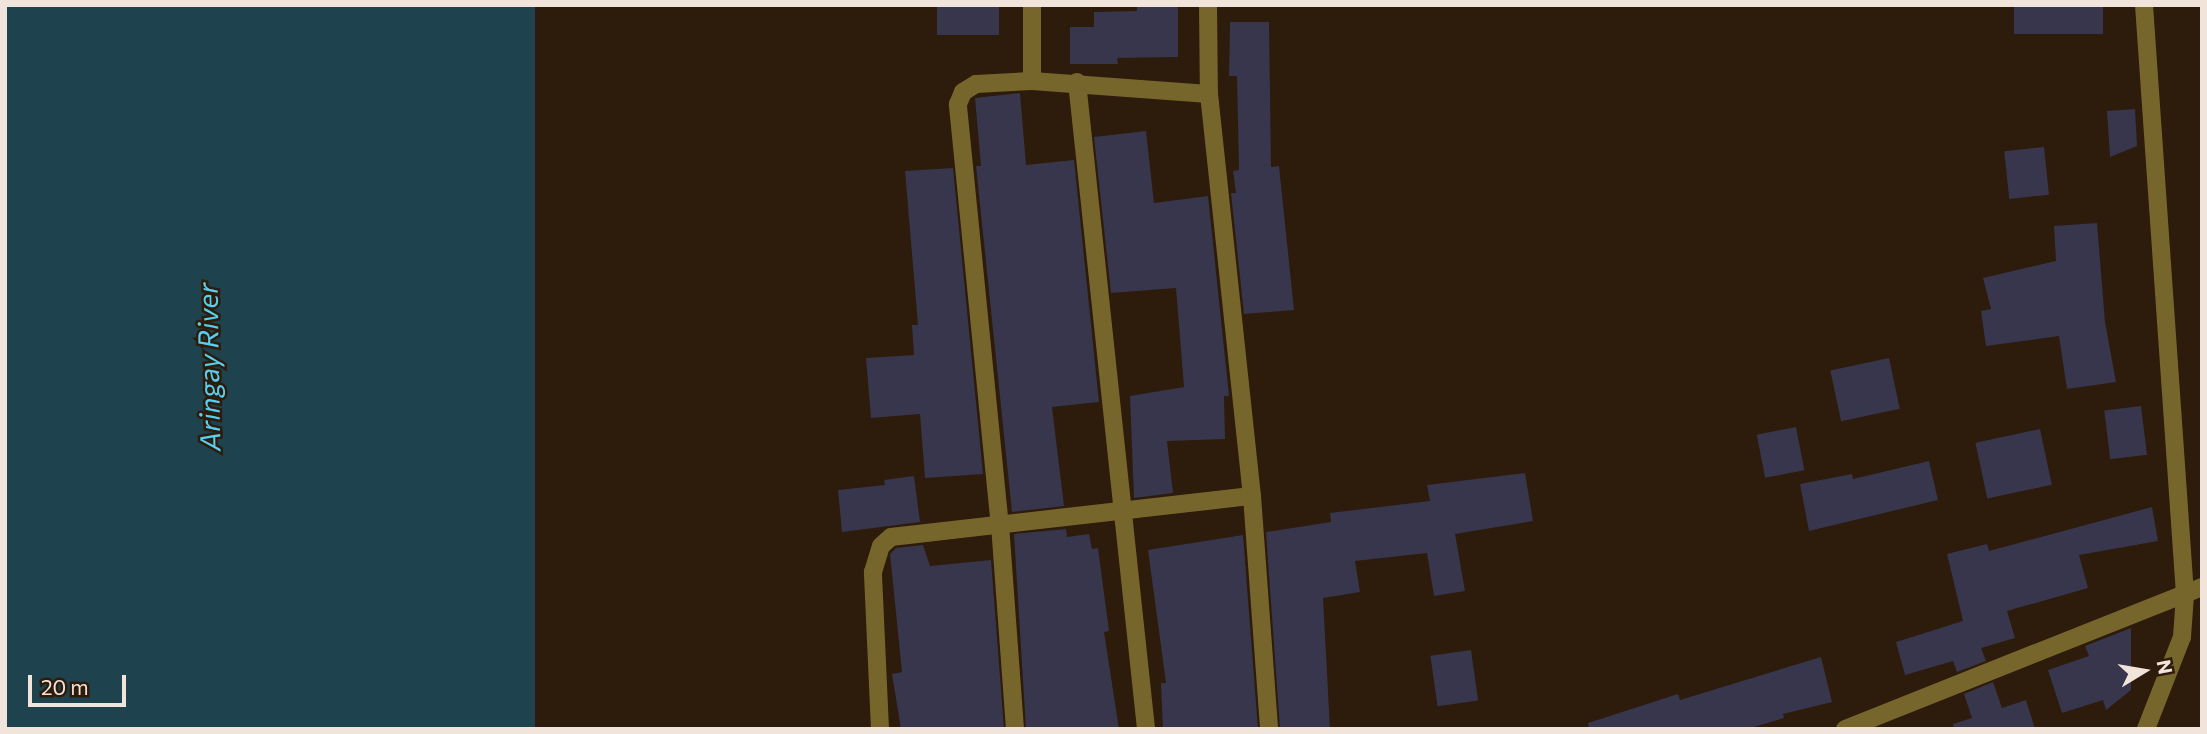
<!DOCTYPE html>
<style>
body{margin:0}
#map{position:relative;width:2207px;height:734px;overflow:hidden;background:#2d1b0c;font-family:Commissioner,sans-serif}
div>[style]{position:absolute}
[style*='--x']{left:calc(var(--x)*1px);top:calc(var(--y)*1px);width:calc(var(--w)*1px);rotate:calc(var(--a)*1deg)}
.water>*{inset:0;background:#1e434e;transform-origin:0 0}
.building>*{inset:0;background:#37364c;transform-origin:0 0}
.minor>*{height:18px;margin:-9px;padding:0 9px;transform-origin:9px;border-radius:9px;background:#77662c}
span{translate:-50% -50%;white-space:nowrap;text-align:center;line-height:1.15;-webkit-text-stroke:5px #2d1b0c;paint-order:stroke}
.water-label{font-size:28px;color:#56cff1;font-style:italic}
.frame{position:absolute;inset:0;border:7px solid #f1e4da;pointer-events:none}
.north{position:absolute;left:2109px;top:636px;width:70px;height:70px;-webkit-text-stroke:5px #2d1b0c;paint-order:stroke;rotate:79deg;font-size:19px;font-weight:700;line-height:28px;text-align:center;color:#f1e4da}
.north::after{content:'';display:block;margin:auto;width:24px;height:32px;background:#f1e4da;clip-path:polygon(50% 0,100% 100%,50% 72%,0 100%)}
.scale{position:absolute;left:28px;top:675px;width:98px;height:32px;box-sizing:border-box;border:4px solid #f1e4da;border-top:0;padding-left:9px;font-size:21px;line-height:24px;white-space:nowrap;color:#f1e4da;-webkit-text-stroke:5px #2d1b0c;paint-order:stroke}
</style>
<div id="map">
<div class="water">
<i style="left:5px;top:5px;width:530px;height:724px"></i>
</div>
<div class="building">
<i style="left:937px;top:5px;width:62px;height:30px"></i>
<i style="clip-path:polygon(1137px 5px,1178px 5px,1178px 57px,1117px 58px,1118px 64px,1070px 64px,1070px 27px,1094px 27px,1094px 12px,1137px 11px)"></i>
<i style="left:2014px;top:5px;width:89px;height:29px"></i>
<i style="clip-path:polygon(1230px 22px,1269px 22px,1271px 167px,1279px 166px,1294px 310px,1244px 314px,1231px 193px,1236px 193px,1233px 171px,1239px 170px,1237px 76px,1229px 76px)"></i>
<i style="clip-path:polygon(1020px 93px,1026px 165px,1074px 160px,1099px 402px,1052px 407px,1064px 506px,1012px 512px,976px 166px,981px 166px,975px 98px)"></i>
<i style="clip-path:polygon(2135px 109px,2137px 146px,2110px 157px,2107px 111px)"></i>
<i style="clip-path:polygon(1146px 131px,1154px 203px,1208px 196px,1229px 396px,1224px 396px,1225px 439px,1167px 441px,1173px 493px,1134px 498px,1130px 396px,1184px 387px,1176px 288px,1111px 293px,1094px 137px)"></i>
<i style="left:2044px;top:147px;width:48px;height:40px;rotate:84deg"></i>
<i style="clip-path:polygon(953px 168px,983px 474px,925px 478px,920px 414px,871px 418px,866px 358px,914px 355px,912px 325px,918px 325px,905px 171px)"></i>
<i style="clip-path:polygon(2097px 223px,2105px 322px,2116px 382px,2067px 389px,2059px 336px,1986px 346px,1981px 311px,1991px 309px,1983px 278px,2056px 261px,2054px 226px)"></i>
<i style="left:1889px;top:358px;width:52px;height:60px;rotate:78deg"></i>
<i style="left:2141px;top:406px;width:49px;height:37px;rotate:83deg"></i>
<i style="left:1796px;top:427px;width:44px;height:40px;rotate:79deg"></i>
<i style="left:2040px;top:429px;width:57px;height:66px;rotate:78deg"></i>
<i style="clip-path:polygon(1929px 461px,1938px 500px,1809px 531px,1800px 484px,1852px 474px,1853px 479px)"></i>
<i style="clip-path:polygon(1525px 473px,1533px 521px,1455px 534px,1465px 591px,1434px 596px,1427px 553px,1355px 561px,1360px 592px,1323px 598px,1330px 729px,1280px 729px,1266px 532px,1331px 522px,1330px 513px,1430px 501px,1427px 485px)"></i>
<i style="clip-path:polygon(914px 476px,920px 522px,842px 532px,838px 490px,885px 485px,884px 480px)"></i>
<i style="clip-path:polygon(2152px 507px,2158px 541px,2079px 555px,2088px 588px,2007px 611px,2015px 638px,1981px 648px,1986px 661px,1957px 672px,1953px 661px,1905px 675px,1896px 642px,1963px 621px,1947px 554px,1987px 544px,1989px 551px)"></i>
<i style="clip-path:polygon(1066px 529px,1067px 537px,1089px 534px,1092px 549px,1098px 548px,1109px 631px,1104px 632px,1119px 729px,1026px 729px,1014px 534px)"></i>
<i style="clip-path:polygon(1243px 535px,1258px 729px,1163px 729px,1161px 683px,1166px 683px,1148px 550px)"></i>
<i style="clip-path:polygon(923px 545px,930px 566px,991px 560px,1004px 729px,901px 729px,892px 674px,902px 672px,890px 554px,896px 548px)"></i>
<i style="clip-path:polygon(2131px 628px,2131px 690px,2106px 710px,2103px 700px,2062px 713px,2048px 670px,2089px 656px,2085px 646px)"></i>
<i style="left:1471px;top:650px;width:51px;height:41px;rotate:82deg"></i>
<i style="clip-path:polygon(1821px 657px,1832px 702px,1783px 714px,1784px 718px,1747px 729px,1589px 729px,1588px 723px,1678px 694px,1680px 700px)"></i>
<i style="clip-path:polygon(1993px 682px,2002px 708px,2026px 700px,2035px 729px,1954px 729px,1953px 724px,1972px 718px,1964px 694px)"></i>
</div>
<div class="minor">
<i style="--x:1032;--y:5;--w:76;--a:90"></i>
<i style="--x:1208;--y:5;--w:89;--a:89.4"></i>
<i style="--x:1209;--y:94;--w:404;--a:83.9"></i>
<i style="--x:1252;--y:496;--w:234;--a:85.8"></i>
<i style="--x:2144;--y:5;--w:591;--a:86.02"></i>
<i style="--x:2185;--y:595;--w:42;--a:94.1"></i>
<i style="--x:2182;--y:637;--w:99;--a:111.4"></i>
<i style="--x:1077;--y:82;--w:651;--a:83.91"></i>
<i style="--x:880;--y:729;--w:157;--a:-92.6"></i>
<i style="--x:873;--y:572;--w:27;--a:-73"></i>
<i style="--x:881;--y:546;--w:13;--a:-42"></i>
<i style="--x:891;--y:537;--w:363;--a:-6.5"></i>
<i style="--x:1015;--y:729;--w:203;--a:-94.2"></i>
<i style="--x:1000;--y:527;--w:425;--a:-95.7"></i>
<i style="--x:958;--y:104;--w:13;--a:-67"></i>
<i style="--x:963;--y:92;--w:15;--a:-32"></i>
<i style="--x:976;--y:84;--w:56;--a:-3.1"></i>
<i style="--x:1032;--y:81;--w:177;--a:4.2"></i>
<i style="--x:1845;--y:729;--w:384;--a:-21.7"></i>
</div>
<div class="water-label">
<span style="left:208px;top:367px;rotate:-91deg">Aringay River</span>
</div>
<div class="frame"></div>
<div class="north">N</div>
<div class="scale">20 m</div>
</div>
